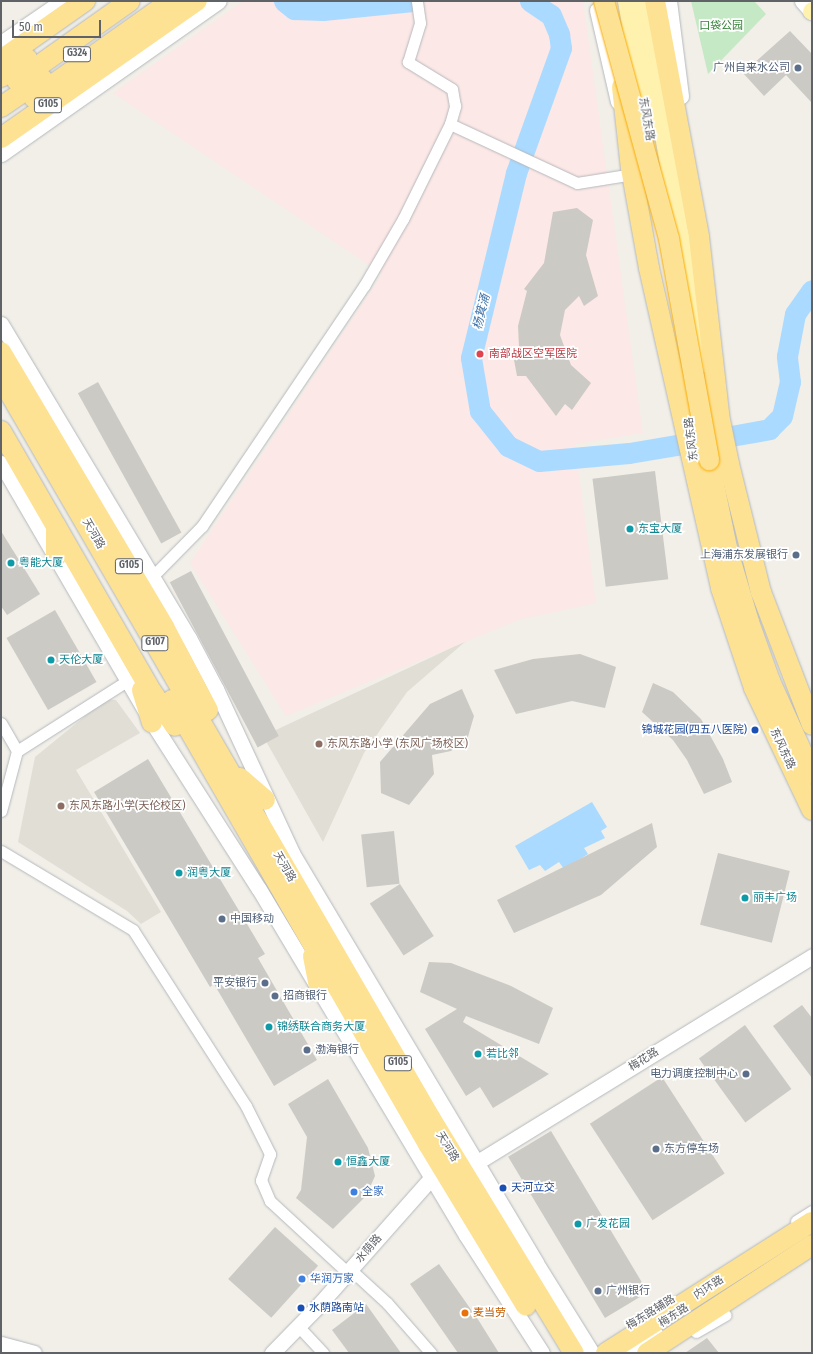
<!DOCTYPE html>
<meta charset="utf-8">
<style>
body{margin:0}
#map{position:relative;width:813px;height:1354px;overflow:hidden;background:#f1efe8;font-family:"Fira Sans Condensed","Noto Sans SC",sans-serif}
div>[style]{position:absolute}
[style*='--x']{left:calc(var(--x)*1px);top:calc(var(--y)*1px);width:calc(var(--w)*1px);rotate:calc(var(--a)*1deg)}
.education>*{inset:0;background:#e1ded6}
.medical>*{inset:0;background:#fce8e6}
.green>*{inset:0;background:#c5e8c5}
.water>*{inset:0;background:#aadaff}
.river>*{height:21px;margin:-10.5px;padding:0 10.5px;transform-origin:10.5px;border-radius:10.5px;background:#aadaff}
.building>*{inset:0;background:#cccac5;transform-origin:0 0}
.roads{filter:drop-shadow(0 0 1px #b5b8bc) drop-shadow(0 0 1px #b5b8bc)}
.street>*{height:11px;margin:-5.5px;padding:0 5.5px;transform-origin:5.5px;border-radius:5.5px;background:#fff}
.secondary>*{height:15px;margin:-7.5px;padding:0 7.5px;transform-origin:7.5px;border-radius:7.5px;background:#fff}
.primary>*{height:17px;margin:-8.5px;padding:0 8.5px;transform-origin:8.5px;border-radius:8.5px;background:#fff2af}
.highway>*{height:20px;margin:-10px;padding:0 10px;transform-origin:10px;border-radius:10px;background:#fde293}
.bridges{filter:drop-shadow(0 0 1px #f9ab00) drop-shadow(0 0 1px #f9ab00)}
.highway-bridge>*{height:20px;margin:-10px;padding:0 10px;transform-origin:10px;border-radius:10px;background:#fde293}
.dots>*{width:11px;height:11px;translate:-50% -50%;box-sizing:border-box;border:2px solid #fff;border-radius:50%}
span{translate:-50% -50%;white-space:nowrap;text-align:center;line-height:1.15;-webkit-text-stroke:3.5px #fff;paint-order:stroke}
.shield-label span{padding:1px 3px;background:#fff;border:1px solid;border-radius:3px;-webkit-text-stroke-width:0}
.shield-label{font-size:10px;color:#5f6368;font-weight:700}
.park-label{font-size:11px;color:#348238}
.service-label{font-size:11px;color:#4e5e75}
.right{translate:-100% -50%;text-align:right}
.left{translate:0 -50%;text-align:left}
.street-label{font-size:11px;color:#5f6368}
.health-label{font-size:11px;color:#be3a42}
.culture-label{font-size:11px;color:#0d838f}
.transit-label{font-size:11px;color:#164399}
.education-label{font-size:11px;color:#785e54}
.shop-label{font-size:11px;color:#366cbe}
.food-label{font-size:11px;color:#c56008}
.water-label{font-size:12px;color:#4174aa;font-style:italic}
.frame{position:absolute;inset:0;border:2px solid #5f6368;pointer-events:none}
.scale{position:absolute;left:12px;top:20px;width:89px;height:18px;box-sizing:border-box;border:2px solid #5f6368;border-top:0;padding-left:5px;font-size:12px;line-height:14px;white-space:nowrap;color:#5f6368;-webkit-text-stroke:3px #fff;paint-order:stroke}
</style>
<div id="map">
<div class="education">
<i style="clip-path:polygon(466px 641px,407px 692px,364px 753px,323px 842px,263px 736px)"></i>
<i style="clip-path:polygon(106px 699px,116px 700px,140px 733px,76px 770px,161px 912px,141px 924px,127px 911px,18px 842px,35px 757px)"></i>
</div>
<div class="medical">
<i style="clip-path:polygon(243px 1px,583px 1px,643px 433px,575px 444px,596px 603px,518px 620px,286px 716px,190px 563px,382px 274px,113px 93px)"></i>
</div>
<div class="green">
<i style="clip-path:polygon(691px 1px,754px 1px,766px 14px,708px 74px)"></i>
</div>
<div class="water">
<i style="clip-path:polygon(592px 802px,607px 827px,601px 831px,605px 838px,584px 848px,588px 854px,564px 869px,559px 862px,545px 871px,540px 865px,529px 870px,515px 846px)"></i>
</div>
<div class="river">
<i style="--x:284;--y:1;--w:13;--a:39"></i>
<i style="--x:294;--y:9;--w:29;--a:2"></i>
<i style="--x:323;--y:10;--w:90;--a:-5.7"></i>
<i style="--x:530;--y:1;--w:25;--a:34"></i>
<i style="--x:551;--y:15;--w:21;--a:67"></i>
<i style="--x:559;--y:34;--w:14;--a:82"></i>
<i style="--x:561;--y:48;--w:133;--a:109.8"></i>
<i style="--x:516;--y:173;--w:190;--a:103.7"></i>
<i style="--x:471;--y:358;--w:54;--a:80.4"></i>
<i style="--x:480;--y:411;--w:45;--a:51.3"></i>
<i style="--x:508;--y:446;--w:34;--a:26"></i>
<i style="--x:539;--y:461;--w:90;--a:-5.1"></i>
<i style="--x:629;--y:453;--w:79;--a:-9.5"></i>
<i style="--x:731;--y:436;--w:39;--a:-10"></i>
<i style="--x:769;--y:429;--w:18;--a:-45"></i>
<i style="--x:782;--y:416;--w:35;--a:-77"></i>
<i style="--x:790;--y:382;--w:26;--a:-97"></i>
<i style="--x:787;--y:356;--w:43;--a:-79.2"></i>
<i style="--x:795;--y:314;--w:29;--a:-55"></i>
</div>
<div class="building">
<i style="clip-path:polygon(790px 31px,812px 54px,812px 103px,786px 75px,764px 96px,743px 73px)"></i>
<i style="clip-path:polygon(577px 208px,593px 220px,586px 255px,598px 296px,584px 306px,579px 296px,565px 310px,560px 335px,571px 365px,591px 383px,572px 410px,565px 404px,556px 416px,526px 376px,517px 376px,512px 349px,519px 347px,518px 326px,527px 291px,524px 289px,544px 263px,553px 212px)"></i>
<i style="left:98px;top:382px;width:172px;height:23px;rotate:61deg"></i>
<i style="left:655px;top:471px;width:109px;height:63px;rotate:83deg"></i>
<i style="clip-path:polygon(1px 531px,40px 594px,7px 615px,1px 606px)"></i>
<i style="left:191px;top:571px;width:187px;height:24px;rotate:62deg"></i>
<i style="left:55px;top:610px;width:83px;height:56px;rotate:60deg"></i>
<i style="clip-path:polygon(580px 654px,616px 667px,605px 708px,572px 701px,516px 714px,494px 670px,533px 659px)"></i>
<i style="clip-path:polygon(653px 683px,673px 692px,701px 719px,723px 759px,732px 782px,704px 794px,687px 760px,673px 740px,642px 712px)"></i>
<i style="clip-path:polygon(462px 689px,474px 716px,467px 740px,451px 751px,432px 755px,434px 774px,409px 805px,381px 793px,380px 762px,430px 704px)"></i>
<i style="clip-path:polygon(148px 759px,265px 954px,258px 958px,317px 1060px,274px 1086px,214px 984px,210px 987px,94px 792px)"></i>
<i style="clip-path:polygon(652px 823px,657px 847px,601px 895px,514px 933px,497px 900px)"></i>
<i style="left:394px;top:831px;width:53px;height:33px;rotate:84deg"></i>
<i style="left:718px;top:853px;width:74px;height:74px;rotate:14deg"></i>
<i style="left:400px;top:884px;width:62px;height:36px;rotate:57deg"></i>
<i style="clip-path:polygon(429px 962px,451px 963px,511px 986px,553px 1008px,539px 1044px,466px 1016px,463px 1022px,549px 1074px,493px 1108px,480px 1087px,466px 1096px,425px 1029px,457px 1009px,420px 992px)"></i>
<i style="clip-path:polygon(802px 1005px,812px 1018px,812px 1078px,773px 1026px)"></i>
<i style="left:745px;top:1025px;width:79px;height:57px;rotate:54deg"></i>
<i style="left:662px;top:1077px;width:115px;height:86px;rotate:57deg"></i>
<i style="clip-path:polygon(328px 1079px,368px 1148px,375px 1176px,366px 1196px,333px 1229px,296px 1198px,301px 1190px,307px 1137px,288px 1104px)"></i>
<i style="left:551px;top:1131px;width:188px;height:50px;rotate:59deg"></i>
<i style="left:275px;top:1227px;width:58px;height:70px;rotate:42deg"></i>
<i style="clip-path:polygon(439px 1264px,479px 1321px,499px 1353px,458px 1353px,410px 1284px)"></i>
<i style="clip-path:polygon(366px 1304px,401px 1353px,349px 1353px,332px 1330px)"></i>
<i style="clip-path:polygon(707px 1338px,719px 1353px,685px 1353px)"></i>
</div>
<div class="roads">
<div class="street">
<i style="--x:450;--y:124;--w:140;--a:24.9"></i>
<i style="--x:577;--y:183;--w:57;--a:-9.1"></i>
<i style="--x:148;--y:581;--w:77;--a:-45.5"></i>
<i style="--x:202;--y:526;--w:290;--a:-56"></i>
<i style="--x:364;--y:286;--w:78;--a:-59.8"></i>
<i style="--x:403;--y:219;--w:106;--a:-63.7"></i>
<i style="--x:450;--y:124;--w:19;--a:-74"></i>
<i style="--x:455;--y:106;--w:17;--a:-100"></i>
<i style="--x:452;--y:89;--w:52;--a:-148.5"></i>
<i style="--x:408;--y:62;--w:41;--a:-72.9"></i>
<i style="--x:420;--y:23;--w:22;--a:-98"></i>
<i style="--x:1;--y:723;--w:32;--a:60"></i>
<i style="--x:1;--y:811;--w:62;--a:-75.1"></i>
<i style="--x:17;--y:751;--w:130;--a:-32.5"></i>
<i style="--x:1;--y:851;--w:154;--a:30.9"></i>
<i style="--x:133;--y:930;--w:209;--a:57.3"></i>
<i style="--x:246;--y:1106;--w:54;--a:63.4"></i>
<i style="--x:270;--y:1154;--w:28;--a:109"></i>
<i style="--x:261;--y:1180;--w:23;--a:67"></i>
<i style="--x:270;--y:1201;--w:106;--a:42.7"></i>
<i style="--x:796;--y:1221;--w:19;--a:-32"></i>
<i style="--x:351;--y:1270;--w:49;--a:42.5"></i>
<i style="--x:387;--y:1303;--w:67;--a:48.7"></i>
<i style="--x:298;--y:1326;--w:37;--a:47"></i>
<i style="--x:696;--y:1332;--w:34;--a:-30"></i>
</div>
<div class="secondary">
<i style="--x:669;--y:1;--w:96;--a:82.8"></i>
<i style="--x:802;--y:1;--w:15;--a:48"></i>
<i style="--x:597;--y:10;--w:94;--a:77.1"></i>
<i style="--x:1;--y:43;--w:74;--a:-34.5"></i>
<i style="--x:1;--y:154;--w:266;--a:-35.1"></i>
<i style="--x:1;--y:324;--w:366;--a:59.1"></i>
<i style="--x:189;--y:638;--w:58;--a:62.1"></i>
<i style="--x:216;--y:689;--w:181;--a:65.1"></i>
<i style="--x:292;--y:853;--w:477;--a:59.2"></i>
<i style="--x:536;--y:1263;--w:106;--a:58.1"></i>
<i style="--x:1;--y:463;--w:300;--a:59.8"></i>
<i style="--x:152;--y:722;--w:198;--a:57.4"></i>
<i style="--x:259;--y:889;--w:403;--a:59.1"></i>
<i style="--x:466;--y:1235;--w:140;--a:57.2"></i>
<i style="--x:476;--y:1163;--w:395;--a:-31.6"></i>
<i style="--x:1;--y:1344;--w:34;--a:15"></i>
<i style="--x:272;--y:1353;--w:64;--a:-45.6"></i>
<i style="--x:317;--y:1307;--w:174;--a:-48.5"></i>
<i style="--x:630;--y:1353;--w:32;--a:-34"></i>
</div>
<div class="primary">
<i style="--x:626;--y:1;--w:134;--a:80.5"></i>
<i style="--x:640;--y:1;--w:236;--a:80.3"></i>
<i style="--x:680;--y:234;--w:132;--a:78.6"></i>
<i style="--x:811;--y:11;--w:1;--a:-45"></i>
</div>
<div class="highway">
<i style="--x:655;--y:1;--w:240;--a:79.4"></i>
<i style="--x:699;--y:237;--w:184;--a:83.5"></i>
<i style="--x:720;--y:420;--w:45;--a:78.4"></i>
<i style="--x:729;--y:464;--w:132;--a:76"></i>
<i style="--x:761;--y:592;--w:142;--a:69"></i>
<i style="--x:1;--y:60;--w:103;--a:-35.1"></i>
<i style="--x:1;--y:77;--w:32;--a:-35"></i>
<i style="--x:17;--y:81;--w:138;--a:-35.3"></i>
<i style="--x:622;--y:87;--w:81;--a:83.7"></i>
<i style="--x:631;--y:168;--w:102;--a:79.8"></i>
<i style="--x:649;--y:268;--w:328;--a:77.3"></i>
<i style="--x:721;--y:588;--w:105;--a:71.7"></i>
<i style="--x:754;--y:688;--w:135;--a:64.6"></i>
<i style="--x:34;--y:98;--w:168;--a:-35.3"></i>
<i style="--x:1;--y:107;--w:50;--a:-34.3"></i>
<i style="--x:1;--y:138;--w:239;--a:-35"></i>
<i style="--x:1;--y:352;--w:320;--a:59.3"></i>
<i style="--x:164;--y:627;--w:94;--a:62.1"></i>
<i style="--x:1;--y:378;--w:857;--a:59.87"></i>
<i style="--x:431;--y:1119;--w:274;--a:58.6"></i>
<i style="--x:1;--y:431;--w:294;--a:60"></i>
<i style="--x:148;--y:686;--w:48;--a:56"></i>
<i style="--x:709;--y:460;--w:90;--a:78.4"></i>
<i style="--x:727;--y:548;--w:77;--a:73.4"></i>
<i style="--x:749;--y:622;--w:63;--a:70.4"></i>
<i style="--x:770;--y:681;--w:102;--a:65.7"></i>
<i style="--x:56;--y:557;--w:31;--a:-90"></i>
<i style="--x:142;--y:690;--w:34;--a:73"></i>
<i style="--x:172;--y:700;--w:513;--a:60.03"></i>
<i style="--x:428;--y:1144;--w:189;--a:58.8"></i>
<i style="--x:240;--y:778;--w:33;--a:41"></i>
<i style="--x:313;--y:956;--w:31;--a:79"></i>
<i style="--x:606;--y:1353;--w:244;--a:-32.5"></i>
<i style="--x:647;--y:1353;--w:197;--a:-33.2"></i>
</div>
</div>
<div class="bridges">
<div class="highway-bridge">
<i style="--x:604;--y:1;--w:247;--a:74.7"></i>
<i style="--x:669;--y:239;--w:225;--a:79.7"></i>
</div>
</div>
<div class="dots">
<i style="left:798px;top:68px;background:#5c6f8a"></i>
<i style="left:480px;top:354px;background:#e0444e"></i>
<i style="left:630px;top:529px;background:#0f9aa8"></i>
<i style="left:796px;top:555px;background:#5c6f8a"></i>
<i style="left:11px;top:563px;background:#0f9aa8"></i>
<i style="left:51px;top:660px;background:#0f9aa8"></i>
<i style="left:755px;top:730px;background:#1a4fb4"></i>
<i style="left:319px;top:744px;background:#8d6e63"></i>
<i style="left:61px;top:806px;background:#8d6e63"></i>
<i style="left:179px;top:873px;background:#0f9aa8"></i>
<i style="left:745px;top:898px;background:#0f9aa8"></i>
<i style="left:222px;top:919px;background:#5c6f8a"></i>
<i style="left:265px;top:983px;background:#5c6f8a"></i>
<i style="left:275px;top:996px;background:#5c6f8a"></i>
<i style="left:269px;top:1027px;background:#0f9aa8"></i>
<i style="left:307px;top:1050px;background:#5c6f8a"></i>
<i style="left:478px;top:1054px;background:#0f9aa8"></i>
<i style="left:746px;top:1074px;background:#5c6f8a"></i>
<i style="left:656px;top:1149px;background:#5c6f8a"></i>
<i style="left:338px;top:1162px;background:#0f9aa8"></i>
<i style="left:503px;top:1188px;background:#1a4fb4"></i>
<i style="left:354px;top:1192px;background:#3f7fe0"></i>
<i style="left:578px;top:1224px;background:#0f9aa8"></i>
<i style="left:302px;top:1279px;background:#3f7fe0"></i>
<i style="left:598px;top:1291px;background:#5c6f8a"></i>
<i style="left:301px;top:1308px;background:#1a4fb4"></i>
<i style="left:465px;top:1313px;background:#e8710a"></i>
</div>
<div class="shield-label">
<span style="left:77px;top:54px">G324</span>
<span style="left:48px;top:105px">G105</span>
<span style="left:129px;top:566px">G105</span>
<span style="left:155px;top:643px">G107</span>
<span style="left:398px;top:1063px">G105</span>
</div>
<div class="park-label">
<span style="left:721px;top:26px">口袋公园</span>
</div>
<div class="service-label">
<span class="right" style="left:790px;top:68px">广州自来水公司</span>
<span class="right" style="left:788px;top:555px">上海浦东发展银行</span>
<span class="left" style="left:230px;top:919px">中国移动</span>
<span class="right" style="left:257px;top:983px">平安银行</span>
<span class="left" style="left:283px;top:996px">招商银行</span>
<span class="left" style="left:315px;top:1050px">渤海银行</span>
<span class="right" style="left:738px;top:1074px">电力调度控制中心</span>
<span class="left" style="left:664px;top:1149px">东方停车场</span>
<span class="left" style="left:606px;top:1291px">广州银行</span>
</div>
<div class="street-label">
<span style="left:646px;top:119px;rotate:80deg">东风东路</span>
<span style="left:692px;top:439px;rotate:-97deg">东风东路</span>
<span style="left:93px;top:534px;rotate:60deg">天河路</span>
<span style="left:782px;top:749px;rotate:65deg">东风东路</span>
<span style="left:284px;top:867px;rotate:60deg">天河路</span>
<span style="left:644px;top:1060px;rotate:-32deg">梅花路</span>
<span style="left:447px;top:1147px;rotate:59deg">天河路</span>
<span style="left:369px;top:1249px;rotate:-49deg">水荫路</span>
<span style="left:709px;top:1288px;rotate:-33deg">内环路</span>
<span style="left:651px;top:1313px;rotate:-32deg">梅东路辅路</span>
<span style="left:674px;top:1316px;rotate:-33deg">梅东路</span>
</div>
<div class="health-label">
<span class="left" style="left:489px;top:354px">南部战区空军医院</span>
</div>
<div class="culture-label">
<span class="left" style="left:638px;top:529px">东宝大厦</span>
<span class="left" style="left:19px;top:563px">粤能大厦</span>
<span class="left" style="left:59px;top:660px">天伦大厦</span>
<span class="left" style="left:187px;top:873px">润粤大厦</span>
<span class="left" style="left:753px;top:898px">丽丰广场</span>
<span class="left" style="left:277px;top:1027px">锦绣联合商务大厦</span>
<span class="left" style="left:486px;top:1054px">若比邻</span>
<span class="left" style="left:346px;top:1162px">恒鑫大厦</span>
<span class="left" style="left:586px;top:1224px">广发花园</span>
</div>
<div class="transit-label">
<span class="right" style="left:747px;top:730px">锦城花园(四五八医院)</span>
<span class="left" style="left:511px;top:1188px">天河立交</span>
<span class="left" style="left:309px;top:1308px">水荫路南站</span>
</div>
<div class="education-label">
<span class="left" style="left:327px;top:744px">东风东路小学 (东风广场校区)</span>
<span class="left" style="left:69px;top:806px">东风东路小学(天伦校区)</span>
</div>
<div class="shop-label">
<span class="left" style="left:362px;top:1192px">全家</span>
<span class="left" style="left:310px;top:1279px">华润万家</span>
</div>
<div class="food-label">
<span class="left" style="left:473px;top:1313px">麦当劳</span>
</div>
<div class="water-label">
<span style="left:482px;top:312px;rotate:-76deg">杨箕涌</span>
</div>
<div class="frame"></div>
<div class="scale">50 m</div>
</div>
